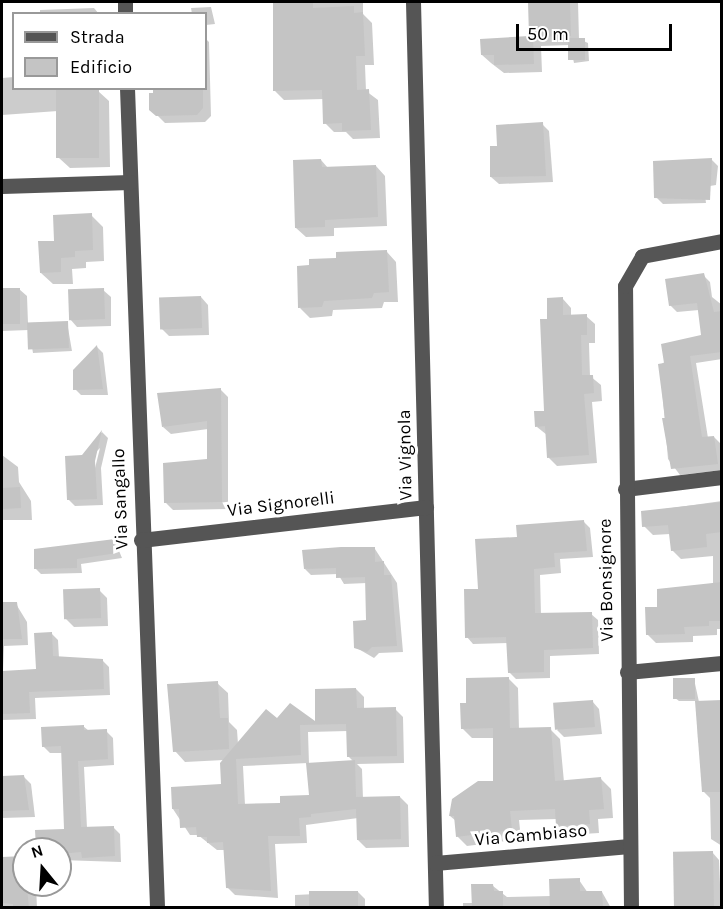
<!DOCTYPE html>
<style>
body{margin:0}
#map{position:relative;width:723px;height:909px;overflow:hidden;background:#fff;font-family:Karla,sans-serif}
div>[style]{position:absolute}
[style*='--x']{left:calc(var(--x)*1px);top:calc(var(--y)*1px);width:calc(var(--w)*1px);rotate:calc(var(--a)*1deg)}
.shadow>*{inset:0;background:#0003}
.building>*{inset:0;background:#c4c4c4;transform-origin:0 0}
.minor>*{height:15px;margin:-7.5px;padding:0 7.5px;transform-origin:7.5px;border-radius:7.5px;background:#555}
span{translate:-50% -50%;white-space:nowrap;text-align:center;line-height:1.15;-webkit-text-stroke:6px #fff;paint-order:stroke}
.street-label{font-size:18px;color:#000}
.frame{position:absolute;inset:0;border:3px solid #000;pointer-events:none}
.legend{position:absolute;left:12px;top:12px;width:195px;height:78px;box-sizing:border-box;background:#fff;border:2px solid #999;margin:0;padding:8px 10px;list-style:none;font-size:18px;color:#000}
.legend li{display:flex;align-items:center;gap:12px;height:30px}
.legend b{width:30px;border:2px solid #999}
.north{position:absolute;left:12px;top:837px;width:60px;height:60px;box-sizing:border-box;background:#fff;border:2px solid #999;border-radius:50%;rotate:342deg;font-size:16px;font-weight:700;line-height:24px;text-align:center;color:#000}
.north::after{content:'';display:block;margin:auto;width:21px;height:27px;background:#000;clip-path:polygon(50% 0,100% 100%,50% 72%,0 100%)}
.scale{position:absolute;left:516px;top:24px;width:156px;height:27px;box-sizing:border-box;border:3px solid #000;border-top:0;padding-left:8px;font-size:18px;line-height:21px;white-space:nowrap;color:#000;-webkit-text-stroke:4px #fff;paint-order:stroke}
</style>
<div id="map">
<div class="shadow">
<i style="clip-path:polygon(273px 2px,363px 2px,363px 14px,372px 23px,374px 65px,365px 65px,366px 91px,378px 100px,380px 138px,353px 139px,346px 132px,334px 132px,325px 123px,324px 99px,284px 100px,275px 91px)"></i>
<i style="clip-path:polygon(530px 2px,578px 2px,579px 39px,588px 43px,589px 61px,574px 63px,570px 45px,541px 46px,542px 72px,504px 73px,491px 63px,482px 55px,531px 37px)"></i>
<i style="clip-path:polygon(211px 7px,215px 24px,206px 25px,206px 14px,192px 14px,191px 8px)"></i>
<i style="clip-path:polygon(94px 8px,99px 14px,40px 14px,40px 10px)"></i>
<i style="clip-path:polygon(206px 39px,209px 42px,211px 116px,205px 122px,165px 123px,151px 109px,155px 88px,206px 88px)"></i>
<i style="clip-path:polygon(14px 77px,14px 88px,98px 91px,109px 101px,110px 167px,70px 168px,59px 158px,58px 111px,2px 115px,2px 78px)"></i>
<i style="clip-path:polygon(542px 124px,549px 131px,553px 182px,499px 184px,491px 177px,498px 147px)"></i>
<i style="clip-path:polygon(711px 159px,718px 166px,716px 185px,704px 187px,706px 203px,663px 204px,656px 197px)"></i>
<i style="clip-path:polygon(321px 160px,328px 168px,376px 166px,385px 176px,387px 226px,334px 228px,334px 236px,306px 237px,296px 228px)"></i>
<i style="clip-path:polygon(91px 215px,103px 227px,104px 261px,86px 262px,86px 268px,72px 269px,73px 284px,53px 284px,41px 273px,55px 242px)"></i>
<i style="clip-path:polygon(387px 252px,396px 262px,398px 302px,384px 302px,382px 308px,333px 310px,332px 316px,310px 318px,300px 308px)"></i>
<i style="clip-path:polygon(703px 275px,710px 282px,712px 297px,722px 305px,722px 359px,696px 363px,708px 438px,714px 437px,721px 444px,722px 470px,680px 475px,668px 459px,660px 365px,703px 337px,699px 310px,677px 312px,670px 305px)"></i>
<i style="clip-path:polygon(19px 289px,27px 296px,28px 323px,67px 322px,72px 351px,33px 353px,29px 330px,2px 331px,2px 290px)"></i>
<i style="clip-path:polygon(103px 290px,111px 297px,111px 326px,77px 327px,70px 319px)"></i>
<i style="clip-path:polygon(201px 297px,208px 305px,209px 335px,169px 336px,162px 329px)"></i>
<i style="clip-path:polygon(563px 299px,571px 308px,571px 316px,586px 316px,595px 324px,595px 343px,589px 343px,590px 376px,601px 385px,602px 401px,592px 402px,597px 463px,557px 466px,549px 458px,547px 435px,537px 427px,545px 412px,549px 320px)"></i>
<i style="clip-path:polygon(97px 347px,103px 353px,108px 395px,81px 395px,75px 389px)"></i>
<i style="clip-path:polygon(221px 390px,228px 397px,228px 509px,173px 510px,166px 503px,209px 461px,208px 429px,171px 434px,163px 427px)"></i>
<i style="clip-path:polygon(evenodd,102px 432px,108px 438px,101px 468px,103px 505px,75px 506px,68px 499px,82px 456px,102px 432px,100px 448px,95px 468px,92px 468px,96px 452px,100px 448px)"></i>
<i style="clip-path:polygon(2px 455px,18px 467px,19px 482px,31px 501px,32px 520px,2px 520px)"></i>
<i style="clip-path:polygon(722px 501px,722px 629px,717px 629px,717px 635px,693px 636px,693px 642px,656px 643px,647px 634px,658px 608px,713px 584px,713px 556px,681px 559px,672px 550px,670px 534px,653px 535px,644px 526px,643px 512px)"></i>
<i style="clip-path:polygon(584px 522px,590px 528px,593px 557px,560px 559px,561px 573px,540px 575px,541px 615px,591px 614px,598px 620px,599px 654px,550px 656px,550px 678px,516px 679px,509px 672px,508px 643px,473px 644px,467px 637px,479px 590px,518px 539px)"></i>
<i style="clip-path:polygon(115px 541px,122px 558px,81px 564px,82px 573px,41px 574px,35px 568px)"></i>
<i style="clip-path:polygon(375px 549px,397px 583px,403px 652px,379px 653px,374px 658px,355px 647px,368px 622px,367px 583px,344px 584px,338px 574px,311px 575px,305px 569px)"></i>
<i style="clip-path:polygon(99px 590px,107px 598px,108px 626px,74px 627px,66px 619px)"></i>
<i style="clip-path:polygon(2px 604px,16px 604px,27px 622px,28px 645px,4px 646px,3px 672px,37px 671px,51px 633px,58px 640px,59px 658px,102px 660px,109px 667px,110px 695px,35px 698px,36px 719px,2px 720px)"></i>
<i style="clip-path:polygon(508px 678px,518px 688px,519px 730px,550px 729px,560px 739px,564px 782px,601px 779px,611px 789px,613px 818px,598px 819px,599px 833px,567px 835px,557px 826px,557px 819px,519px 820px,521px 839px,467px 846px,457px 836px,456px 821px,450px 816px,495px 783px,494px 738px,472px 738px,462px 728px,468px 704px)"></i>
<i style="clip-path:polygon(694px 679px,699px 702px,722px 702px,722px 846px,711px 839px,710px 798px,704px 792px,702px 746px,698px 742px,697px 701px,679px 701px,675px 698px)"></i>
<i style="clip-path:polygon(evenodd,217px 683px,228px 693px,229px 722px,237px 730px,238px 744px,277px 720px,317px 723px,356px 689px,364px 697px,364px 709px,395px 709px,403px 717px,404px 763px,357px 764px,362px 769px,363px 799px,400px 797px,408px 805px,409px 847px,366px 848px,358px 840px,358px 818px,306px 825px,307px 843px,275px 844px,278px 898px,235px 895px,227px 887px,225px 850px,217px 850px,198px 835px,190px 835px,173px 809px,222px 786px,224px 760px,185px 762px,175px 751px,217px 683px,348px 731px,348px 756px,353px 761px,309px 764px,308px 732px,348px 731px,217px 683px,308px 763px,310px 797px,281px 804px,245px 805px,243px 766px,308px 763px)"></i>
<i style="clip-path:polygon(592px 701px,599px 709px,602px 734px,564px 737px,557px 730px)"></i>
<i style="clip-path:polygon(83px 726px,89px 731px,106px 731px,113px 738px,114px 765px,84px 767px,87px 828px,113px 827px,120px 834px,121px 862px,60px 860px,60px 849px,38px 849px,65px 830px,63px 753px,50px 753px,43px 746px)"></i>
<i style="clip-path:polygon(23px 776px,31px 784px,35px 817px,2px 818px,2px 777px)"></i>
<i style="clip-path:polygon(712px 852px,719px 860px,721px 908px,677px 908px)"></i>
<i style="clip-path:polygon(24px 857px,24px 885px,36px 885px,37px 908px,2px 908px,2px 858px)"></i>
<i style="clip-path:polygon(579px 880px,588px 893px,602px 892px,611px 908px,463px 908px,463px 903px,473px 903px,493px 886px,507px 897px,551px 896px)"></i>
<i style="clip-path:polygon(358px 892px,365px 899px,365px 908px,295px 908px,295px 895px)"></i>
</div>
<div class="building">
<i style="clip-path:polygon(273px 2px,313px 2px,313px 8px,354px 6px,354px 13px,363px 12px,365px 56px,356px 56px,357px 90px,369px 89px,371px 130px,342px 131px,342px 123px,323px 124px,322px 90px,273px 91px)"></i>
<i style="clip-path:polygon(528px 2px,570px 2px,571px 36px,533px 37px,534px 64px,494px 65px,494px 55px,481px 55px,480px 39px,529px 36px)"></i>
<i style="left:568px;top:38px;width:17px;height:22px"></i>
<i style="clip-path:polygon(153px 88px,203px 88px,203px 108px,197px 115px,156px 116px,149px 110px,149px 93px,153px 93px)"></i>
<i style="left:56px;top:90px;width:43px;height:68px"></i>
<i style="clip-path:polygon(543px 122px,546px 176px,490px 177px,490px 146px,497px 146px,496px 125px)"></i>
<i style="clip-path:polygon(712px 158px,710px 200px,654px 198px,653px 161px)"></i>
<i style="clip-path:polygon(321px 159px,322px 167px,376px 165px,378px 217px,325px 220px,325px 227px,295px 228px,293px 160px)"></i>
<i style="clip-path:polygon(92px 213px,93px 250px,75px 251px,75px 257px,61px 258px,61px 272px,40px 273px,38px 241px,54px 241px,53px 215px)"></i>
<i style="clip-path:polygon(387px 250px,389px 292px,374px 293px,372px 298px,324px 301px,322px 307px,298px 308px,297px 266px,309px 265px,309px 259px,336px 258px,336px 252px)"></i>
<i style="clip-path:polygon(704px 273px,714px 312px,722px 311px,722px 352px,690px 356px,702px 437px,714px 436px,718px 464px,671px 469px,662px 418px,665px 418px,658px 364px,664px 363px,661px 344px,701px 335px,697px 303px,669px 306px,665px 279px)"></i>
<i style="left:2px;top:288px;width:18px;height:36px"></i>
<i style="left:104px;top:288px;width:31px;height:36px;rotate:88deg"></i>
<i style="left:201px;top:296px;width:32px;height:42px;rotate:88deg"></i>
<i style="clip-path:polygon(563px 297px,563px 315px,587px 314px,587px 335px,581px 335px,582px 375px,593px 375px,594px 393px,584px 394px,589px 455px,547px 458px,545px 426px,535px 427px,534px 411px,544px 411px,540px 319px,547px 319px,547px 298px)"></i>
<i style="left:68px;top:321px;width:27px;height:41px;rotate:88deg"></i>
<i style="clip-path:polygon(97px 345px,103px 389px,73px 390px,73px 370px)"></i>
<i style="clip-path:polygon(221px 388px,222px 502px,164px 503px,163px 463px,207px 459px,207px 421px,162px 427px,157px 393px)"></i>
<i style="clip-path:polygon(102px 430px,95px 461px,97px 499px,67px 500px,65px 456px,82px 455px)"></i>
<i style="left:20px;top:487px;width:21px;height:18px;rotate:87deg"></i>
<i style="clip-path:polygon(722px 502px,722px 532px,706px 534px,707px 547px,671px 551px,668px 525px,642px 527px,641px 511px)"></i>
<i style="clip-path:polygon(584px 520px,587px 551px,554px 553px,555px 567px,534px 569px,535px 613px,592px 612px,593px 648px,544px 650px,544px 672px,508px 673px,506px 637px,465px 638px,464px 589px,478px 589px,475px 539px,517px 537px,516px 525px)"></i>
<i style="clip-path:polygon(115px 539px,117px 553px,77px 559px,77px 568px,34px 569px,34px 549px)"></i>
<i style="clip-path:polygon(341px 547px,375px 547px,375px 562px,384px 561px,384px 575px,391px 575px,397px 646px,372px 647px,367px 652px,354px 648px,353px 621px,366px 620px,365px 577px,336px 578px,336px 568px,304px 569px,302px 550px)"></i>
<i style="clip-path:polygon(722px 582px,722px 621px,709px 621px,709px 626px,684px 627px,685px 634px,646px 635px,645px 607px,657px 607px,657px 589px)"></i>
<i style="left:100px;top:588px;width:30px;height:37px;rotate:88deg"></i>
<i style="clip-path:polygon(2px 602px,17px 602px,22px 639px,2px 639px)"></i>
<i style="clip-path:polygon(52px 632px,53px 656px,103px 659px,104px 689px,29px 692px,30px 713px,2px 714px,2px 671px,36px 669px,34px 633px)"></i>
<i style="clip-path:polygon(509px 677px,510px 728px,551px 727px,555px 781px,601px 777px,604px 809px,589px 810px,590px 824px,556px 826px,555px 809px,510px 811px,512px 830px,456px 837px,454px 816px,449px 816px,452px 799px,478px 781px,493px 781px,493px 728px,461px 729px,460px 703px,466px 703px,466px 678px)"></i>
<i style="left:673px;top:678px;width:22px;height:21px"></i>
<i style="clip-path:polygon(218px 681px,220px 718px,228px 718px,229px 749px,173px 752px,167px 684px)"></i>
<i style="clip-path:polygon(356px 688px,357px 708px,396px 707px,397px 756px,347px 757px,346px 724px,300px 725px,301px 755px,236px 759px,238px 804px,280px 803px,280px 796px,309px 795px,306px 763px,355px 760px,356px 797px,400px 796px,401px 839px,357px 840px,356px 809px,311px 814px,311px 817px,299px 818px,300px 836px,268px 836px,271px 891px,226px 888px,223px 842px,207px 843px,207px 837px,197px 837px,196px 827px,180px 828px,179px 809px,172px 809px,171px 787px,221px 784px,220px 763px,266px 709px,277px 718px,290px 703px,315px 721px,315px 689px)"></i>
<i style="left:593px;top:700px;width:27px;height:40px;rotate:86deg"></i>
<i style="clip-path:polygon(722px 700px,722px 792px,702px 792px,695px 701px)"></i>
<i style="clip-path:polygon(84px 725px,84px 730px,107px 729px,108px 759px,78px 761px,81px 827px,114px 826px,115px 856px,82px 858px,81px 852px,60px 854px,60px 849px,36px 849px,35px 830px,64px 829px,61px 746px,42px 747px,41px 727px)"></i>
<i style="clip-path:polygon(24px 775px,29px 810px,2px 811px,2px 776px)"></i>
<i style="left:713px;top:851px;width:57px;height:40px;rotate:89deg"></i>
<i style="clip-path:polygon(24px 856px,29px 908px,13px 908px,13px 904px,2px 903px,2px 857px)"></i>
<i style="clip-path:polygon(580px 878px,580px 891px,602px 891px,603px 908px,550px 908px,549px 879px)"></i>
<i style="clip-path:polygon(471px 884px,493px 884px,494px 891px,503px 891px,503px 908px,472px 908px)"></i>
<i style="left:309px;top:891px;width:49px;height:17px"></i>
</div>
<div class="minor">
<i style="--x:125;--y:2;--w:12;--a:90"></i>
<i style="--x:413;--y:2;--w:906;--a:88.55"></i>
<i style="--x:127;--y:88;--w:821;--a:87.9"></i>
<i style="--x:2;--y:186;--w:128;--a:-1.8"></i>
<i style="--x:625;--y:489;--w:98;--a:-7.1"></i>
<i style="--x:141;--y:540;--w:287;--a:-6.6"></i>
<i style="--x:627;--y:672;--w:95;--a:-5.4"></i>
<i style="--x:435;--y:863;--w:195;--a:-5"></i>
<i style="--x:631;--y:908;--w:622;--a:-90.55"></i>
<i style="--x:625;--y:286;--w:34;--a:-60"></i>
<i style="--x:642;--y:256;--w:81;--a:-10.6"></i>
</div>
<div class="street-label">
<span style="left:405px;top:455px;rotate:-91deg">Via Vignola</span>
<span style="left:120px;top:499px;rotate:-92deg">Via Sangallo</span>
<span style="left:281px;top:504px;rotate:-7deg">Via Signorelli</span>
<span style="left:606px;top:580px;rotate:-91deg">Via Bonsignore</span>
<span style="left:531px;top:835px;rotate:-5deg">Via Cambiaso</span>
</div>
<div class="frame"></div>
<ul class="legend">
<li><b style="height:8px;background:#555"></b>Strada</li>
<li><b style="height:16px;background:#c4c4c4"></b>Edificio</li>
</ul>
<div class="north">N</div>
<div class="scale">50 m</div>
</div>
